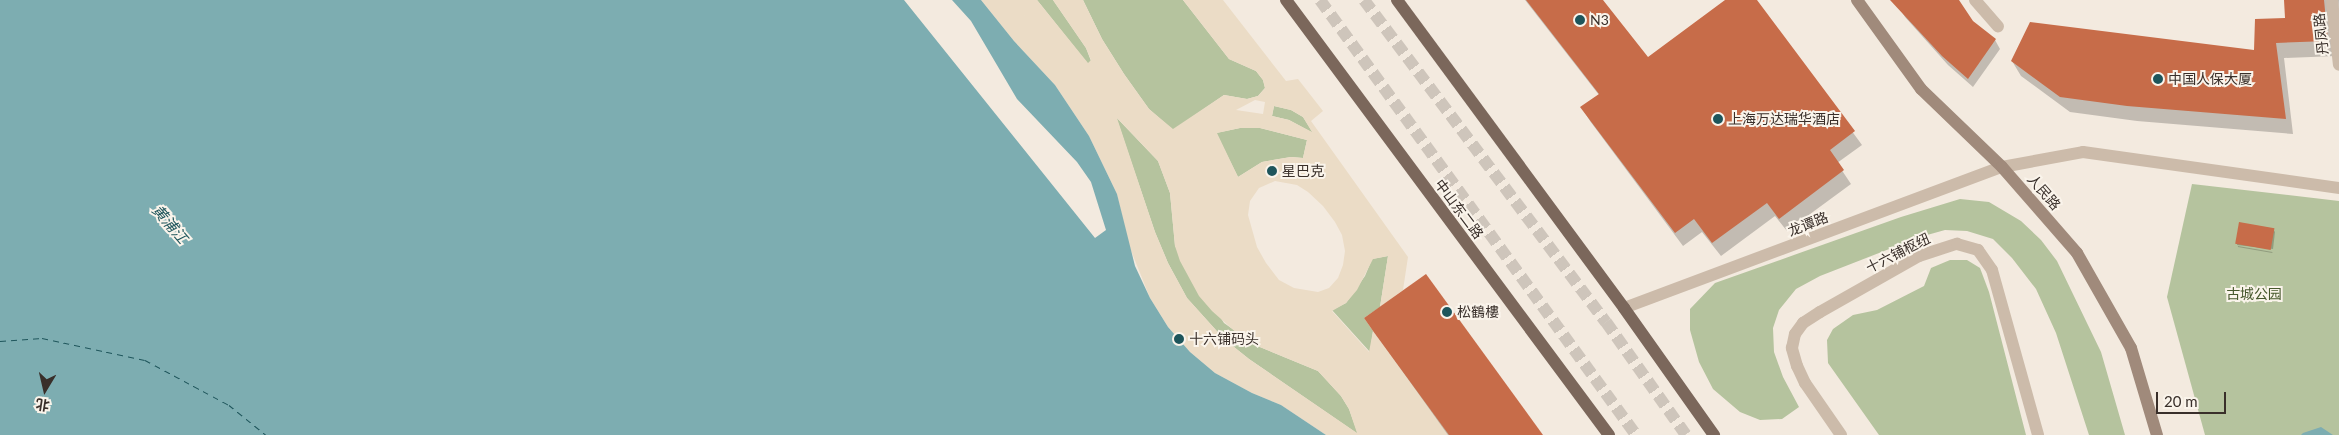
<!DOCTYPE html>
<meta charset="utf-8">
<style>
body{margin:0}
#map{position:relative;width:2339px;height:435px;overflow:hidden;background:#f3eadf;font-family:Lato,"Noto Sans SC",sans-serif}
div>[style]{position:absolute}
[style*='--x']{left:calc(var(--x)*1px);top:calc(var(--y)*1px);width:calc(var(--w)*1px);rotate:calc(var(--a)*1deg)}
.green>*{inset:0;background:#b5c39e}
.plaza>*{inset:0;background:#ebdcc6}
.water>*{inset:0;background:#7dadb1}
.pier>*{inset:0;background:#f3eadf}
.shadow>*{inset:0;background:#0003;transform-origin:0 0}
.ferry>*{height:1px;margin-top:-0.5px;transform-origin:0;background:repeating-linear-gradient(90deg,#1e555b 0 6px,transparent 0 11px)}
.building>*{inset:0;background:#c76c49;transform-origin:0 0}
.primary-tunnel>*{height:12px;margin-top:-6px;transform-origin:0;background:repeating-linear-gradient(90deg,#cec5bb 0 12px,transparent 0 18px)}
.lane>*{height:12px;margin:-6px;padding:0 6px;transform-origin:6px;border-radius:6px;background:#cba}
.street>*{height:12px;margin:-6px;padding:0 6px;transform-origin:6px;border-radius:6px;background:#cba}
.secondary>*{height:12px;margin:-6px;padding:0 6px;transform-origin:6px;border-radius:6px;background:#a08a7b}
.primary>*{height:12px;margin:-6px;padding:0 6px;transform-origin:6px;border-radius:6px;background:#7b675b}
.dots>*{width:14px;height:14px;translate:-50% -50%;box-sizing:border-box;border:2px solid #faf4eb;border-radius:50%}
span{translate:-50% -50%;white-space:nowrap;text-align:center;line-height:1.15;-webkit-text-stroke:4px #faf4eb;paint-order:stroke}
.poi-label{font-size:14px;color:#392f2a}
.left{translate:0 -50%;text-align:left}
.street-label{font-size:14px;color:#392f2a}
.park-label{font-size:14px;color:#47582d}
.water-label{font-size:15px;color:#1e555b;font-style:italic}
.north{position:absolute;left:20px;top:365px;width:50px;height:50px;-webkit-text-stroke:4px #faf4eb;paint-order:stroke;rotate:189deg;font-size:14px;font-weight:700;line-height:20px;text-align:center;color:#392f2a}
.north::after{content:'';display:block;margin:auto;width:18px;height:22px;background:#392f2a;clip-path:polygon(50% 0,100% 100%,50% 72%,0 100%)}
.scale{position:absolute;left:2156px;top:392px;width:70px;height:22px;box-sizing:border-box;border:2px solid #392f2a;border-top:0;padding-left:6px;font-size:15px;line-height:18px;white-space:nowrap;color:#392f2a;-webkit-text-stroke:4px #faf4eb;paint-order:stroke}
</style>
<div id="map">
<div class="green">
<i style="clip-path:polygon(1037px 0,1053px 0,1086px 48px,1091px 61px,1088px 64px)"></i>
<i style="clip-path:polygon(1083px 0,1183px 0,1229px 59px,1256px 71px,1263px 80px,1265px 88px,1258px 96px,1247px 99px,1224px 95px,1173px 130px,1149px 109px,1124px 74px,1102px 39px)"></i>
<i style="clip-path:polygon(1274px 106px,1291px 110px,1303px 117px,1313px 133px,1289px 120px,1272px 116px)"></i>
<i style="clip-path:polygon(1116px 117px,1158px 161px,1170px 193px,1175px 246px,1224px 323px,1255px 345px,1318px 371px,1341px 396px,1349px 409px,1358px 434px,1249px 359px,1224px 339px,1187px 298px,1168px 263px,1155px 232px)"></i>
<i style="clip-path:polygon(1240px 128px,1260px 128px,1307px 140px,1303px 158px,1291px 157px,1262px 162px,1238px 177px,1216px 133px)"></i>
<i style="clip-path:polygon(2192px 184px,2339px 201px,2339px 435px,2205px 435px,2167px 297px)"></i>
<i style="clip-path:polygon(1960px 199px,1989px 202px,2021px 221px,2041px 240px,2057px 261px,2101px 352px,2125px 435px,2089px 435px,2056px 333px,2036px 289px,2012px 258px,1993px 239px,1967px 231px,1945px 230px,1920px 237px,1820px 276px,1796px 289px,1779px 310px,1773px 328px,1774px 352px,1783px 377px,1799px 407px,1782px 419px,1760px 420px,1740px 412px,1713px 389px,1699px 362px,1690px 330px,1690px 309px,1715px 283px,1901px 217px)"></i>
<i style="clip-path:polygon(1388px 256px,1380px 307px,1364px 318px,1373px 331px,1370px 352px,1332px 310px,1346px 303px,1365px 276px,1372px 259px)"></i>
<i style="clip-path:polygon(1950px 260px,1967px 260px,1980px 268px,1989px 292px,2026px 435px,1879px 435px,1828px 363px,1827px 340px,1833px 329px,1853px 315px,1877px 310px,1924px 286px,1931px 268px)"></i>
</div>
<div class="plaza">
<i style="clip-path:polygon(evenodd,981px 0,1037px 0,1088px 63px,1091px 60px,1086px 48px,1053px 0,1083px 0,1102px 39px,1124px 74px,1149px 109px,1173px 129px,1224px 95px,1247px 99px,1258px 96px,1265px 88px,1263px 80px,1256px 71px,1229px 59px,1183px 0,1223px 0,1286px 81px,1298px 79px,1323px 111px,1311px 121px,1408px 257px,1403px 290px,1380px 307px,1388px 256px,1373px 259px,1357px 290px,1346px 303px,1332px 311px,1369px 352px,1373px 331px,1449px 435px,1326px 435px,1281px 405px,1252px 393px,1215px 373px,1190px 352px,1168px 327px,1150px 298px,1128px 243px,1117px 194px,1089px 136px,1055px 85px,1014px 41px,981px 0,1255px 100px,1265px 102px,1263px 114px,1236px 110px,1255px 100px,981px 0,1274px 106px,1291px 110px,1303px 117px,1312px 132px,1289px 120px,1272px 116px,1274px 106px,981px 0,1117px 118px,1158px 161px,1170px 193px,1175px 246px,1180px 261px,1199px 296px,1212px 311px,1239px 335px,1255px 345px,1318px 371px,1341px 396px,1349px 409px,1357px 433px,1249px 359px,1224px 339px,1187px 298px,1168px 263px,1155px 232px,1117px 118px,981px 0,1240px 128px,1260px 128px,1307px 140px,1303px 158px,1291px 157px,1262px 162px,1238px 177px,1217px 133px,1240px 128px,981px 0,1275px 181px,1297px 185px,1308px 192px,1323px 206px,1335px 222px,1342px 235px,1345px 251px,1343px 265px,1338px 278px,1329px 288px,1318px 292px,1294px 288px,1279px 280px,1266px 263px,1257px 247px,1248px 215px,1250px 201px,1259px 188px,1275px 181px)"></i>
</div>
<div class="water">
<i style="clip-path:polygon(0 0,981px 0,1014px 41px,1055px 85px,1089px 136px,1117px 194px,1135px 266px,1150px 298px,1168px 327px,1190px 352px,1215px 373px,1252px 393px,1281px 405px,1326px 435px,0 435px)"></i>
<i style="clip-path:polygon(2321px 427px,2333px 435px,2301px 435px,2303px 433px)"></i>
</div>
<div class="pier">
<i style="clip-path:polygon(904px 0,952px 0,971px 21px,1017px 99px,1077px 162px,1091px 182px,1106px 230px,1095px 238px)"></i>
</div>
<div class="shadow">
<i style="clip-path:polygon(1525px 0,1601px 0,1648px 59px,1728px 0,1756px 0,1862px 145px,1837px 163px,1851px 184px,1787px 231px,1775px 216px,1721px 256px,1702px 232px,1683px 246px,1590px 121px,1582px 108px,1599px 95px)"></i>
<i style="clip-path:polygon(1895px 0,1957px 0,1972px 22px,1995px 40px,2000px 49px,1973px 87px,1948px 65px,1905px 17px)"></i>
<i style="clip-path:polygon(2285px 0,2339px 0,2336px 56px,2284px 58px,2293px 134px,2137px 121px,2070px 112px,2021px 76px,2012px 61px,2255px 51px,2286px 19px)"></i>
<i style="clip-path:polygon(2240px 224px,2273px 229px,2275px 232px,2273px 249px,2237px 245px)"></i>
<i style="left:2238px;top:246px;width:35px;height:1px;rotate:10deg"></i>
<i style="clip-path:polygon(1373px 330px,1541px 435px,1448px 435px)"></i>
</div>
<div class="ferry">
<i style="--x:0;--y:341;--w:42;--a:-4.1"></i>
<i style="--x:42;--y:338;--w:105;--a:12.1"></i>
<i style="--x:145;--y:360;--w:95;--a:28.2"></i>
<i style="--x:229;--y:405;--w:48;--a:39"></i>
</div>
<div class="building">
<i style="clip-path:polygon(1526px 0,1603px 0,1648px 57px,1725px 0,1757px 0,1855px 131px,1830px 150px,1844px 170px,1779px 219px,1767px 203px,1712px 243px,1694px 219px,1675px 233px,1580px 107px,1599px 94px)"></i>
<i style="clip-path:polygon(1890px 0,1959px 0,1973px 21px,1996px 39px,1968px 79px,1942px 56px)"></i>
<i style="clip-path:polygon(2284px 0,2324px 0,2328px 41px,2276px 43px,2286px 119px,2127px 106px,2060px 97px,2011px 61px,2030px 22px,2254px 50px,2255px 19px,2285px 18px)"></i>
<i style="left:2239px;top:222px;width:36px;height:22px;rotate:10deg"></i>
<i style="clip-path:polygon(1426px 274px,1543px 435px,1449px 435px,1373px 331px,1364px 318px)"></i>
</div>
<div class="primary-tunnel">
<i style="--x:1320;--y:0;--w:538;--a:54"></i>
<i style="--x:1364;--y:0;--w:403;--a:53.1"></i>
<i style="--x:1606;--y:322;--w:138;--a:54.7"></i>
</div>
<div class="lane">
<i style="--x:1975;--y:0;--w:35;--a:49"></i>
<i style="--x:1841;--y:435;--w:63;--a:-124.7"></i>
<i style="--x:1805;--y:383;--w:19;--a:-115"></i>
<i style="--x:1797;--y:366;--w:19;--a:-106"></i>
<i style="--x:1792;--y:348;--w:14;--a:-78"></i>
<i style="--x:1795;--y:334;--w:14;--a:-54"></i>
<i style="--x:1803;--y:323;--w:20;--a:-33"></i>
<i style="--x:1820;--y:312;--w:114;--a:-29.5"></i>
<i style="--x:1919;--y:256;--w:40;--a:-18"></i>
<i style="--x:1957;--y:244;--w:22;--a:16"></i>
<i style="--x:1978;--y:250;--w:24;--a:55"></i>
<i style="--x:1992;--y:270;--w:171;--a:74.4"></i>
</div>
<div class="street">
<i style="--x:2332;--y:0;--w:65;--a:83.9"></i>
<i style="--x:1624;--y:308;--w:403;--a:-20.5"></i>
<i style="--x:2002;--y:167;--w:82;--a:-10.5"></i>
<i style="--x:2083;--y:152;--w:259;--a:8"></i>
</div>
<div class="secondary">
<i style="--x:1857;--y:0;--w:110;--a:54.3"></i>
<i style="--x:1921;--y:89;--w:112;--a:43.9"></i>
<i style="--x:2002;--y:167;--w:114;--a:48.9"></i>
<i style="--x:2077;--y:253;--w:109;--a:60.4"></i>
<i style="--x:2131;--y:348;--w:91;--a:73.4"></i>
</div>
<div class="primary">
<i style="--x:1286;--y:0;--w:542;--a:53.41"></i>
<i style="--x:1397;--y:0;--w:383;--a:53.6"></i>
<i style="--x:1624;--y:308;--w:156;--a:54.7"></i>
</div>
<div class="dots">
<i style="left:1580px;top:20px;background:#1e555b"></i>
<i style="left:2158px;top:79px;background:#1e555b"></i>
<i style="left:1718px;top:119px;background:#1e555b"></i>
<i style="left:1272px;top:171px;background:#1e555b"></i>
<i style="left:1447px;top:312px;background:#1e555b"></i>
<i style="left:1179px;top:339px;background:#1e555b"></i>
</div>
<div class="poi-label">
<span class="left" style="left:1590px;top:20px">N3</span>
<span class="left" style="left:2168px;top:79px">中国人保大厦</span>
<span class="left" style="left:1728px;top:119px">上海万达瑞华酒店</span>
<span class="left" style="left:1282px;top:171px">星巴克</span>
<span class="left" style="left:1457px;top:312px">松鶴樓</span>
<span class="left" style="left:1189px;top:339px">十六铺码头</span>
</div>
<div class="street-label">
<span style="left:2321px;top:34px;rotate:-96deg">丹凤路</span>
<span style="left:2044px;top:192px;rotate:49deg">人民路</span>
<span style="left:1459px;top:209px;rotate:53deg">中山东二路</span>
<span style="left:1808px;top:224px;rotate:-21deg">龙谭路</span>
<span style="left:1898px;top:253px;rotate:-27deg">十六铺枢纽</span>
</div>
<div class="park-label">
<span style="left:2254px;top:294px">古城公园</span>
</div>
<div class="water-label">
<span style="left:170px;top:224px;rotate:49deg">黄浦江</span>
</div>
<div class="north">北</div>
<div class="scale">20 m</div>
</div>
